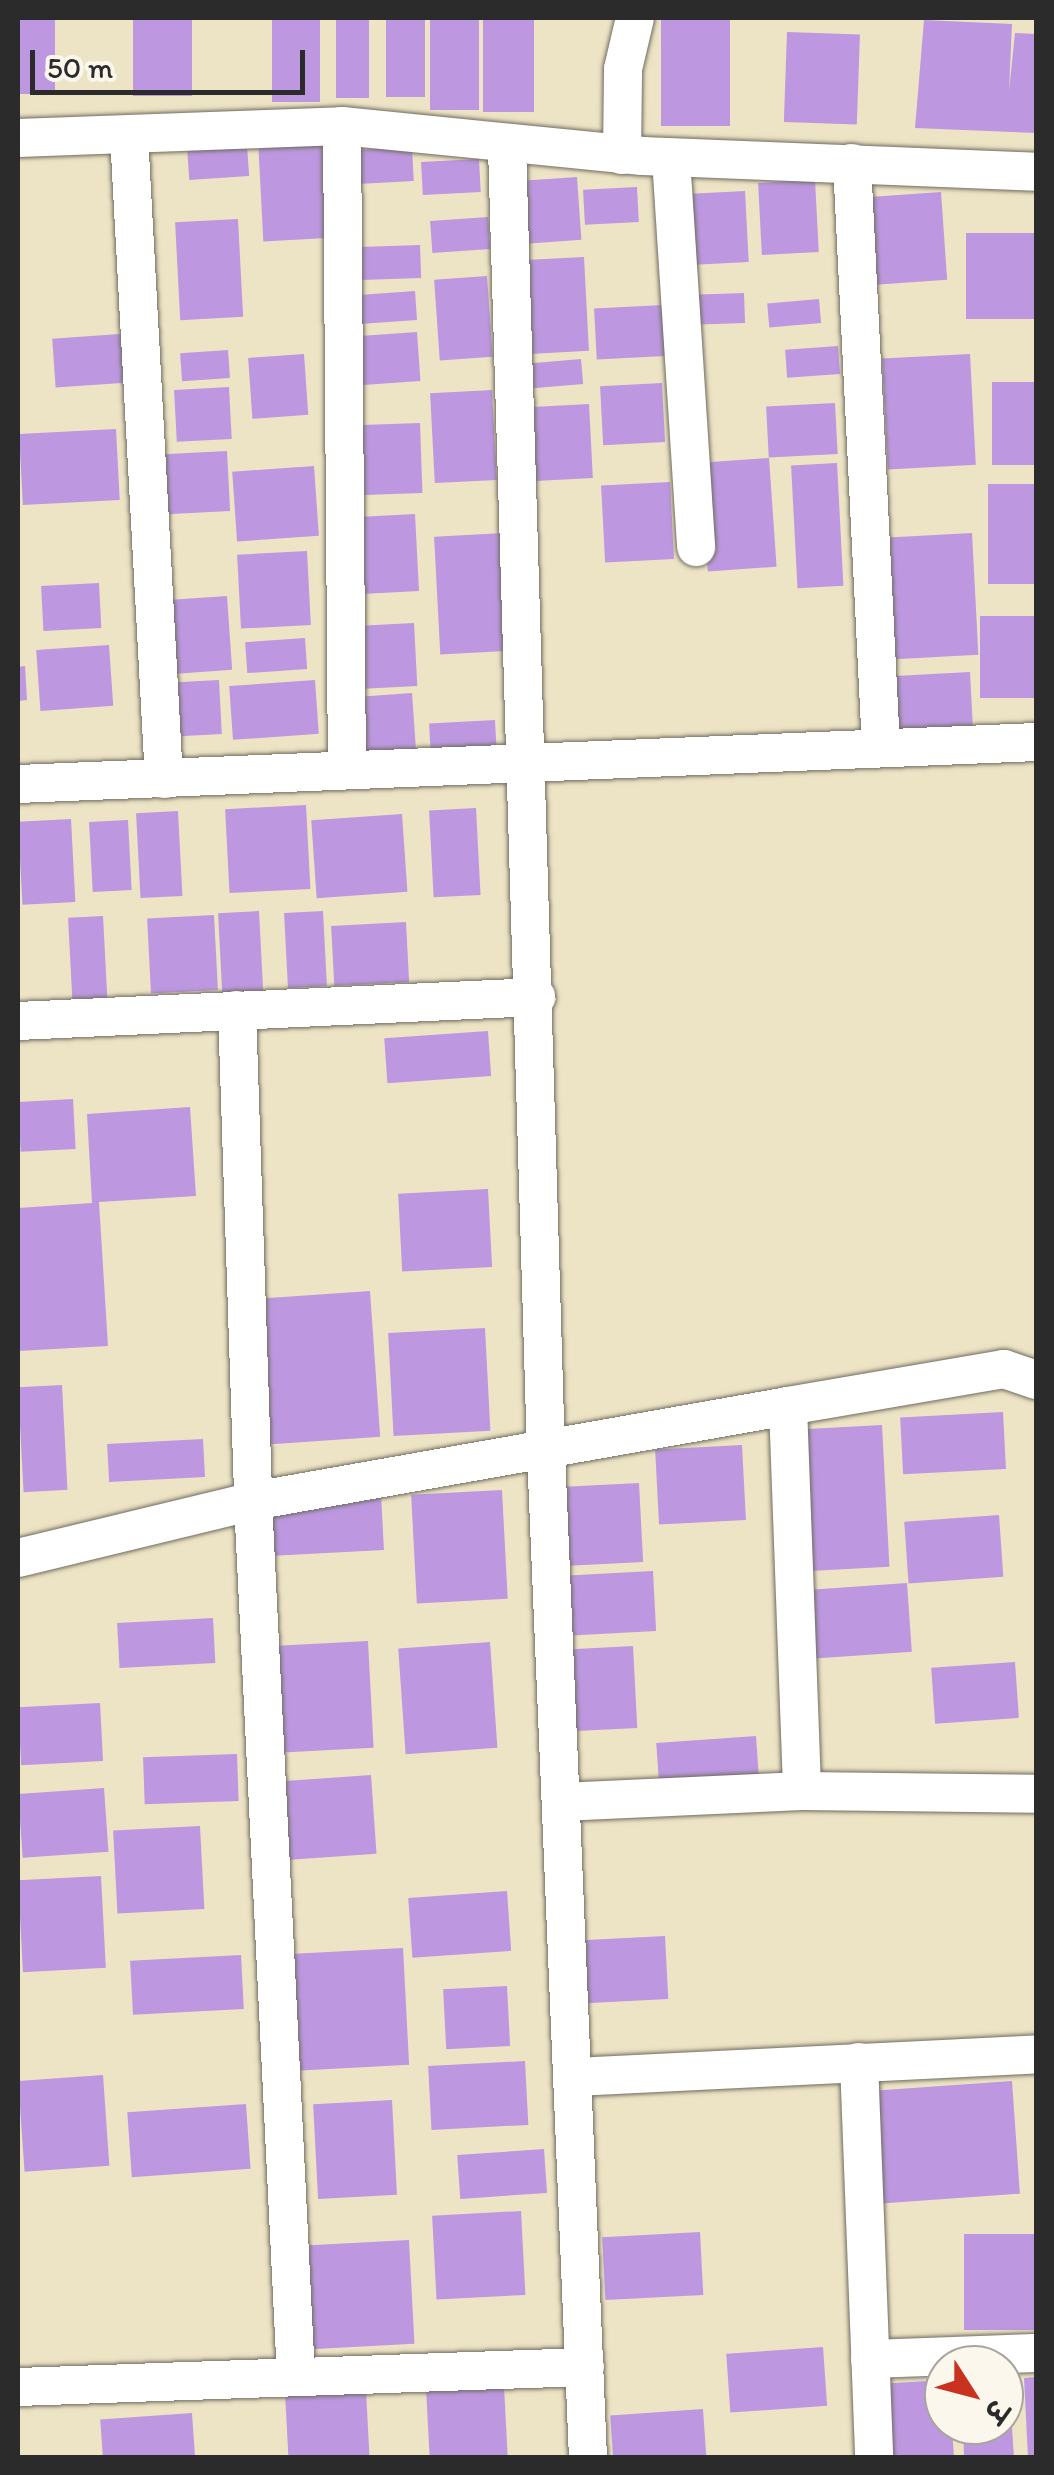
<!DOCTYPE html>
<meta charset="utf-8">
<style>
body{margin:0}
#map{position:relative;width:1054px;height:2475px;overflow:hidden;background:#ede4c5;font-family:Itim,"Playpen Sans Deva",sans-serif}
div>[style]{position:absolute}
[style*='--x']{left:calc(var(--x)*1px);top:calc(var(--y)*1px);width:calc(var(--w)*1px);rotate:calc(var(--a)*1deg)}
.building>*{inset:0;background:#bd98e0;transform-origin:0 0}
.roads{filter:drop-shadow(0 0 2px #6f6c61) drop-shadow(0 0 2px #6f6c61)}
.street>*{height:38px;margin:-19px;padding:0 19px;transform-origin:19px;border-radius:19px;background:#fff}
span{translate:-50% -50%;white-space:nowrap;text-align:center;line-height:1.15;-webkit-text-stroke:8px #fbf7ec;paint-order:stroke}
.frame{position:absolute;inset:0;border:20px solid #2b2b2b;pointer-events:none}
.north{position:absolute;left:924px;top:2345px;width:100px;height:100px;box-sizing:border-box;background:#fbf7ec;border:2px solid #a8a59f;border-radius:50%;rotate:126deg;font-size:28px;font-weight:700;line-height:40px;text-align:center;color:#2b2b2b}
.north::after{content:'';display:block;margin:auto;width:35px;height:45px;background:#c8321e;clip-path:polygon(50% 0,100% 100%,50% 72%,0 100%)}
.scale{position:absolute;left:30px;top:50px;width:275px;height:45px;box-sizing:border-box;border:5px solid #2b2b2b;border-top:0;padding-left:12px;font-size:30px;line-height:35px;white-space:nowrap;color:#2b2b2b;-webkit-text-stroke:8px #fbf7ec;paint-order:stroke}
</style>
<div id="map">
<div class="building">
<i style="left:18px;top:18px;width:37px;height:76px"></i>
<i style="left:133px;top:18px;width:59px;height:78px"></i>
<i style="left:272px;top:18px;width:48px;height:84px"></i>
<i style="left:336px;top:18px;width:33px;height:80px"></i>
<i style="left:386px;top:18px;width:39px;height:79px"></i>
<i style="left:430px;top:18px;width:49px;height:92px"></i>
<i style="left:483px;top:18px;width:51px;height:94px"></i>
<i style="left:661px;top:18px;width:69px;height:108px"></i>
<i style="clip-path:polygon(924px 20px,1012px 24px,1009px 91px,1015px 33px,1036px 34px,1036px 133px,915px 128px)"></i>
<i style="left:787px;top:32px;width:73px;height:90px;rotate:2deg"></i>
<i style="left:327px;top:138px;width:100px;height:69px;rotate:87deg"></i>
<i style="left:247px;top:145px;width:31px;height:60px;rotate:86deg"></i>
<i style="left:412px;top:147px;width:34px;height:61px;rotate:87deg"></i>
<i style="left:479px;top:159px;width:33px;height:58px;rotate:87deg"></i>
<i style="left:577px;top:177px;width:63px;height:62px;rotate:86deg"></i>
<i style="left:815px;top:180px;width:72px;height:57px;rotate:87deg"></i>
<i style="left:637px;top:187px;width:35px;height:54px;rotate:87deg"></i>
<i style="left:745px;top:191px;width:71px;height:64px;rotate:87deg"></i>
<i style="left:941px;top:192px;width:88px;height:79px;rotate:86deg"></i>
<i style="left:488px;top:217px;width:32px;height:58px;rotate:86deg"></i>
<i style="left:238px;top:219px;width:98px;height:63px;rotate:87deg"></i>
<i style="left:1036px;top:233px;width:86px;height:70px;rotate:90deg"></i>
<i style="left:420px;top:245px;width:33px;height:68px;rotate:88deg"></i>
<i style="left:584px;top:257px;width:94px;height:64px;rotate:87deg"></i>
<i style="left:487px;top:276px;width:81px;height:53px;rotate:86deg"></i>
<i style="left:415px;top:291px;width:29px;height:64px;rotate:86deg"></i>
<i style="left:744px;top:293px;width:30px;height:59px;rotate:88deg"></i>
<i style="left:819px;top:299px;width:24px;height:52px;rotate:85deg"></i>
<i style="left:663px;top:305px;width:51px;height:69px;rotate:87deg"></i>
<i style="left:417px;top:332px;width:49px;height:61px;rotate:86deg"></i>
<i style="left:133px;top:333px;width:49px;height:81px;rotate:86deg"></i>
<i style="left:838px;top:346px;width:28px;height:53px;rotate:86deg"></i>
<i style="left:228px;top:350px;width:28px;height:48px;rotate:86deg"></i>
<i style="left:304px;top:354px;width:61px;height:56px;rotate:86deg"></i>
<i style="left:970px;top:354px;width:111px;height:88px;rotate:87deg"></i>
<i style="left:581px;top:359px;width:25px;height:50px;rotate:85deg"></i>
<i style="left:1036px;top:382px;width:83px;height:44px;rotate:90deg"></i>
<i style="left:662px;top:383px;width:59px;height:62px;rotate:87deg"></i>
<i style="left:229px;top:387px;width:52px;height:55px;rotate:87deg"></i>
<i style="left:492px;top:390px;width:90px;height:62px;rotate:87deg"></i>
<i style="left:835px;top:403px;width:51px;height:69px;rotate:87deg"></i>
<i style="left:589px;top:404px;width:74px;height:57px;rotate:87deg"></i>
<i style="left:420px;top:423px;width:70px;height:65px;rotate:88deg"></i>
<i style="left:116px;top:429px;width:71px;height:97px;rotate:87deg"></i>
<i style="left:227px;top:451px;width:60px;height:63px;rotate:87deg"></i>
<i style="left:769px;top:458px;width:109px;height:69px;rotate:86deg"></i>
<i style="left:837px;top:463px;width:123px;height:46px;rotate:87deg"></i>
<i style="left:314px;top:466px;width:70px;height:82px;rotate:86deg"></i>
<i style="left:670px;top:482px;width:77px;height:69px;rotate:87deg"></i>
<i style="left:1036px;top:484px;width:100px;height:48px;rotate:90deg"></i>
<i style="left:415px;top:514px;width:77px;height:57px;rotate:87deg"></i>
<i style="left:504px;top:533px;width:118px;height:70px;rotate:87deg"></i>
<i style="left:972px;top:533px;width:122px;height:84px;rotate:87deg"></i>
<i style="left:307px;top:551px;width:74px;height:70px;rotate:87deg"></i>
<i style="left:99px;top:583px;width:45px;height:58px;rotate:87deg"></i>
<i style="left:227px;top:596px;width:74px;height:59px;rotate:86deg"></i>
<i style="left:1036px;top:616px;width:82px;height:56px;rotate:90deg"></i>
<i style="left:414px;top:623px;width:63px;height:63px;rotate:87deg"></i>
<i style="left:305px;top:638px;width:31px;height:60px;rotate:86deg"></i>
<i style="left:109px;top:645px;width:61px;height:73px;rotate:86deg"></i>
<i style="clip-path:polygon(25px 666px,27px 700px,18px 701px,18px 667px)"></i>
<i style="left:970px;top:672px;width:68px;height:80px;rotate:87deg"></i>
<i style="left:219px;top:680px;width:54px;height:47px;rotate:87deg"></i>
<i style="left:315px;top:680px;width:54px;height:86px;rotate:86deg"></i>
<i style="left:412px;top:693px;width:65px;height:56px;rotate:86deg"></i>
<i style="left:495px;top:720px;width:35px;height:66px;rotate:87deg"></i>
<i style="left:306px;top:805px;width:84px;height:81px;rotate:87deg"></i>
<i style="left:476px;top:808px;width:87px;height:47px;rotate:87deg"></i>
<i style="left:178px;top:811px;width:85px;height:42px;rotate:87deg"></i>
<i style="left:402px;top:814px;width:78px;height:91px;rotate:86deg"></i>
<i style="left:71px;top:819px;width:83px;height:53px;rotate:87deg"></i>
<i style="left:128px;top:820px;width:70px;height:39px;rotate:87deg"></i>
<i style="left:259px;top:911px;width:83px;height:41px;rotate:87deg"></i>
<i style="left:323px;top:911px;width:75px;height:39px;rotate:87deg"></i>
<i style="left:214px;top:915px;width:75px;height:67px;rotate:87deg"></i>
<i style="left:103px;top:916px;width:82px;height:35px;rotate:87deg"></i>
<i style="left:406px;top:922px;width:60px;height:75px;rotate:87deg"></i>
<i style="left:488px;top:1031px;width:45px;height:104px;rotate:86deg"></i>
<i style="left:73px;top:1099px;width:50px;height:55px;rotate:87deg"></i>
<i style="clip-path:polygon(190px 1107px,196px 1196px,99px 1202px,108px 1346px,18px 1351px,18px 1208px,92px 1203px,87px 1114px)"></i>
<i style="left:488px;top:1189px;width:78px;height:90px;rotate:87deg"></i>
<i style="left:370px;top:1291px;width:146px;height:120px;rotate:86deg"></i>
<i style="left:485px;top:1328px;width:103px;height:97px;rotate:87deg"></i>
<i style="left:62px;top:1385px;width:105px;height:44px;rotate:87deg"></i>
<i style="left:1003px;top:1412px;width:57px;height:103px;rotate:87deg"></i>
<i style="left:882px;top:1425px;width:142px;height:84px;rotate:87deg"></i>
<i style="left:203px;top:1439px;width:38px;height:96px;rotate:87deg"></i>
<i style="left:742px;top:1445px;width:75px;height:87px;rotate:87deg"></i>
<i style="left:639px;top:1483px;width:79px;height:74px;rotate:87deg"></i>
<i style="left:502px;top:1490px;width:109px;height:91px;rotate:87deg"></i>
<i style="left:381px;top:1494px;width:56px;height:110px;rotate:87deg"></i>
<i style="left:999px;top:1515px;width:62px;height:95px;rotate:86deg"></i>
<i style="left:653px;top:1571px;width:60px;height:90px;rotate:87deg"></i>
<i style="left:907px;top:1583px;width:69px;height:97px;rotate:86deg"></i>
<i style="left:213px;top:1618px;width:45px;height:96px;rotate:87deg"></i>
<i style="left:368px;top:1641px;width:107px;height:91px;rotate:87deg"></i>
<i style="left:490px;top:1642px;width:106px;height:92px;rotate:86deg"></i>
<i style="left:633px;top:1646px;width:82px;height:71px;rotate:87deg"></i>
<i style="left:1015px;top:1662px;width:56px;height:84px;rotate:86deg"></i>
<i style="left:100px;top:1703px;width:58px;height:82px;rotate:87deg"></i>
<i style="left:756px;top:1736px;width:45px;height:100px;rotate:86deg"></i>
<i style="left:237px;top:1754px;width:47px;height:94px;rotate:88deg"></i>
<i style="left:371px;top:1775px;width:79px;height:94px;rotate:86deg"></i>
<i style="left:104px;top:1788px;width:64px;height:86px;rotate:86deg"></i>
<i style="left:200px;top:1826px;width:83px;height:87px;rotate:87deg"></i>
<i style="left:101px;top:1876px;width:92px;height:83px;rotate:87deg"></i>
<i style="left:507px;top:1891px;width:60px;height:99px;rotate:86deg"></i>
<i style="left:665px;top:1936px;width:63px;height:88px;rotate:87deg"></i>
<i style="left:403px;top:1948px;width:117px;height:113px;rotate:87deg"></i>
<i style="left:241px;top:1955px;width:54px;height:111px;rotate:87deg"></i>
<i style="left:507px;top:1986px;width:60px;height:64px;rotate:87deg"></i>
<i style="left:525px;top:2061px;width:64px;height:97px;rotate:87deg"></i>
<i style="left:103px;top:2075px;width:91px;height:85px;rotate:86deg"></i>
<i style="left:1012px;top:2081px;width:113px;height:146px;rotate:86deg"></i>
<i style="left:392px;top:2100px;width:95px;height:79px;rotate:87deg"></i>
<i style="left:246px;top:2104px;width:65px;height:119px;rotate:86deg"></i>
<i style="left:544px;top:2149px;width:44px;height:87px;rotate:86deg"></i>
<i style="left:521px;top:2211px;width:84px;height:89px;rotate:87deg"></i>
<i style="left:700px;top:2232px;width:63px;height:98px;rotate:87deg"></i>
<i style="left:1036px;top:2234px;width:96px;height:72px;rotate:90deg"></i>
<i style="left:409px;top:2240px;width:104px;height:109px;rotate:87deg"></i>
<i style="left:823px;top:2347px;width:59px;height:97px;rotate:86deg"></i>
<i style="clip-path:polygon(1036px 2377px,1036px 2458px,1028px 2458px,1024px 2378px)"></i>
<i style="clip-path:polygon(944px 2380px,944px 2425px,952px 2425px,954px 2458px,883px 2458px,879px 2384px)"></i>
<i style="clip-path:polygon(1004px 2382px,1009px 2382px,1014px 2458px,964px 2458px,963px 2425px,1004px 2425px)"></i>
<i style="left:504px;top:2386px;width:72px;height:78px;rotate:87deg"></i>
<i style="left:366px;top:2390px;width:68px;height:81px;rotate:87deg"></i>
<i style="left:703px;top:2409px;width:49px;height:93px;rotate:86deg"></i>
<i style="left:192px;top:2413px;width:45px;height:92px;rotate:86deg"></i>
</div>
<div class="roads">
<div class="street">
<i style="--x:342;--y:126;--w:644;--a:89.56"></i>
<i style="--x:129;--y:135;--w:645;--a:86.89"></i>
<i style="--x:18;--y:138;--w:324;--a:-2.1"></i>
<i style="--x:342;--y:126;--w:302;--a:5.7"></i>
<i style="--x:643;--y:156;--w:393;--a:2.3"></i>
<i style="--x:507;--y:147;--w:1306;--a:88.29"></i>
<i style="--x:546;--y:1452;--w:1007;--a:87.61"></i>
<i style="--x:622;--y:155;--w:86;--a:-89.3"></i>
<i style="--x:623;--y:69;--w:52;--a:-76.8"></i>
<i style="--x:671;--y:158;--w:390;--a:86.3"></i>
<i style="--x:852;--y:163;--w:586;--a:87.16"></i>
<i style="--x:18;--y:784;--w:1019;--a:-2.36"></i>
<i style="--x:237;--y:1010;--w:491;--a:88.1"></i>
<i style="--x:253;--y:1501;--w:877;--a:87.19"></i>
<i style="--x:18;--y:1021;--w:519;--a:-2.65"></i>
<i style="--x:788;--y:1406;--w:385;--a:87.9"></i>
<i style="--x:18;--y:1558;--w:242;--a:-13.6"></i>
<i style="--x:253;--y:1501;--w:543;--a:-10.07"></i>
<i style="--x:788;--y:1406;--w:219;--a:-9.7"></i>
<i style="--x:1004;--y:1369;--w:34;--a:19"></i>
<i style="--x:561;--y:1802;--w:241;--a:-2.6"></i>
<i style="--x:802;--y:1791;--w:234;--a:0.7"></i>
<i style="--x:859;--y:2062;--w:396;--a:87.8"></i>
<i style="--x:573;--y:2077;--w:464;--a:-2.8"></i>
<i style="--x:870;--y:2359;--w:166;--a:-2.1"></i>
<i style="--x:18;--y:2387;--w:567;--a:-2.02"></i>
</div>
</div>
<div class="frame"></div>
<div class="north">उ</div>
<div class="scale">50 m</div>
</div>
